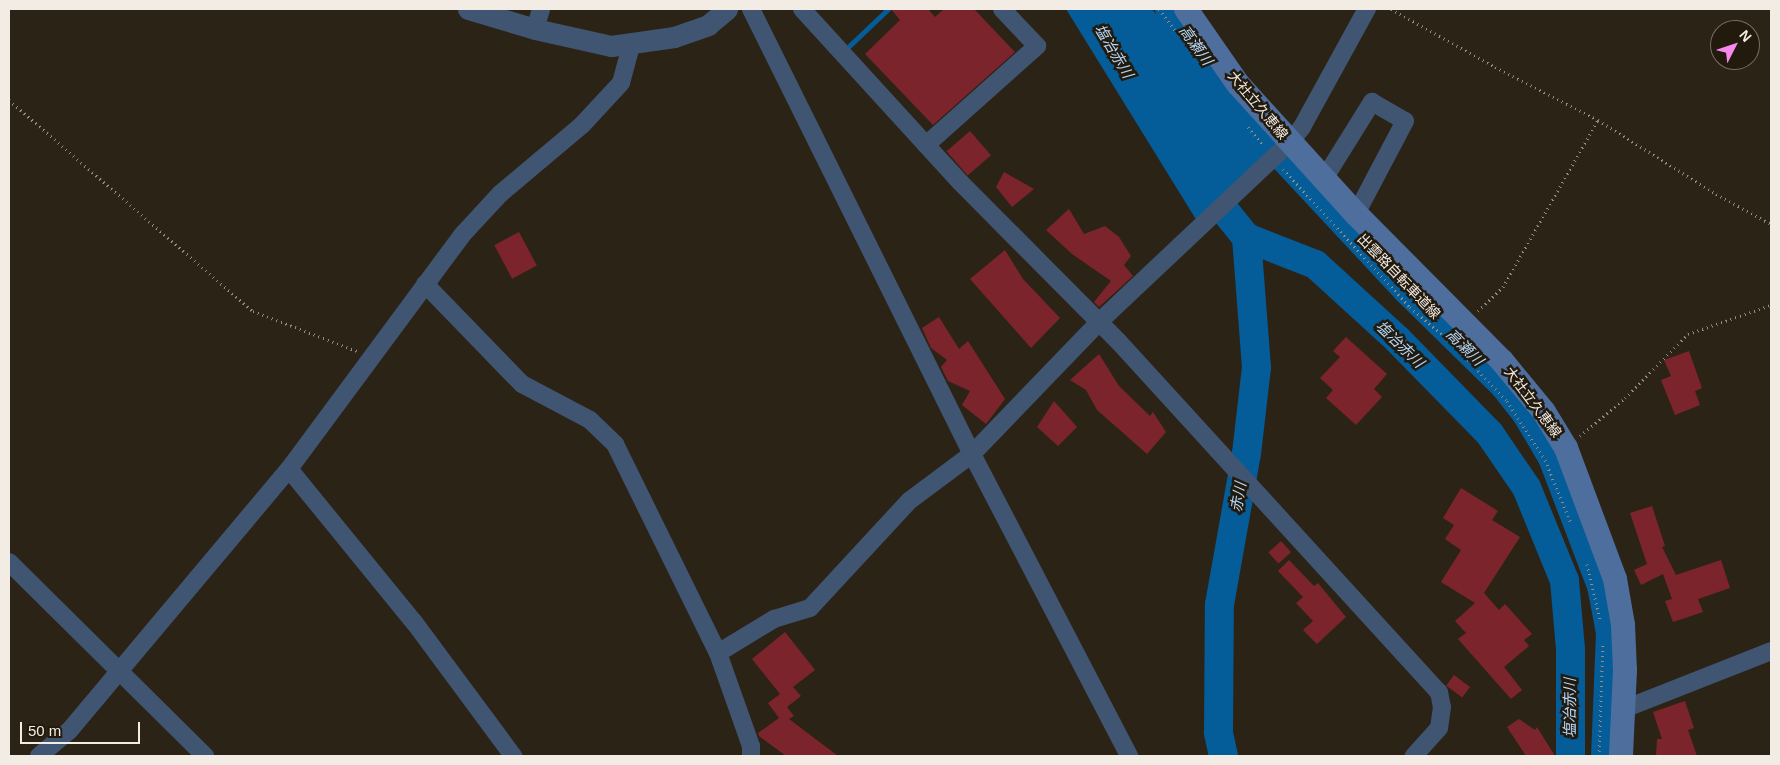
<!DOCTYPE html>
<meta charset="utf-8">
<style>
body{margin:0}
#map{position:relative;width:1780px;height:765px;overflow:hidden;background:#2c2317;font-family:Arial,"Noto Sans JP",sans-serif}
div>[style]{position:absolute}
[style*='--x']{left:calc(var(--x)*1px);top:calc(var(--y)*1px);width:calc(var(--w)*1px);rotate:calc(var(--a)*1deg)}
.water>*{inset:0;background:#045c99}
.stream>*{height:5px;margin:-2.5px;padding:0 2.5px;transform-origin:2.5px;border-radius:2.5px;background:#045c99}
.river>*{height:29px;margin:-14.5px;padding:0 14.5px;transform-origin:14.5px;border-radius:14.5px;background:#045c99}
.building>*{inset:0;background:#7c242b;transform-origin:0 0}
.path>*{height:3px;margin-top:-1.5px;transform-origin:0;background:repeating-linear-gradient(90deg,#948d83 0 1px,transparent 0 5px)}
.minor>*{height:18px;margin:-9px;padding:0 9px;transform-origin:9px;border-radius:9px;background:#405572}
.tertiary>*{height:21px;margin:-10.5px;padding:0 10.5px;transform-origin:10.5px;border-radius:10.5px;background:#405572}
.secondary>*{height:24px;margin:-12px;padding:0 12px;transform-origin:12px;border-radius:12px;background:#4e6f9d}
span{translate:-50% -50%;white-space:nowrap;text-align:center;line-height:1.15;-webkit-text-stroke:5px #231a0e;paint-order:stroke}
.street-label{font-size:14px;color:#f2ece4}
.water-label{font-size:15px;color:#b5d8fa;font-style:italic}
.frame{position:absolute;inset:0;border:10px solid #f2ece4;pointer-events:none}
.north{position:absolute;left:1710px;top:20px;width:50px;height:50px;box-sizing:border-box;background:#231a0e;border:1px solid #766e64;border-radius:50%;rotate:49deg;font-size:14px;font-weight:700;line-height:20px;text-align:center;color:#f2ece4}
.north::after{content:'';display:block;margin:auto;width:18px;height:22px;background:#f788ec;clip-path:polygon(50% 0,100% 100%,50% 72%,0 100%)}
.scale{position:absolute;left:20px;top:722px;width:120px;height:22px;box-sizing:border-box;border:2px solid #f2ece4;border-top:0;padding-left:6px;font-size:15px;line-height:18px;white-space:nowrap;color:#f2ece4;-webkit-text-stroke:4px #231a0e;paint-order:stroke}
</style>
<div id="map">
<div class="water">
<i style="clip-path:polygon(1066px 9px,1152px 9px,1266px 158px,1197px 221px)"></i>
</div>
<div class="stream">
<i style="--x:847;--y:48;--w:57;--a:-43.6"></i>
</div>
<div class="river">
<i style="--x:1169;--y:9;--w:147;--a:53.8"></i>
<i style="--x:1256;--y:128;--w:221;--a:47"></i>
<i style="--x:1407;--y:290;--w:136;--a:44.4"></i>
<i style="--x:1504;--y:385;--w:36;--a:52"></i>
<i style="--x:1526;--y:413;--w:51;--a:59.4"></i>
<i style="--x:1552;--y:457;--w:137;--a:69.1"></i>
<i style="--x:1601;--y:585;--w:48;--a:79.2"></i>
<i style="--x:1610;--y:632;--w:124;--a:92.3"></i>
<i style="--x:1203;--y:184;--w:68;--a:50.9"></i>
<i style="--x:1246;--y:237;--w:74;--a:21.4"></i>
<i style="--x:1315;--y:264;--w:111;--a:42.4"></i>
<i style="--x:1397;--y:339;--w:132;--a:45.6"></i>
<i style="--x:1489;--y:433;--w:65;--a:55.6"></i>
<i style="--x:1526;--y:487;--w:100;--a:67.8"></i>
<i style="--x:1564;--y:580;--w:69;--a:85"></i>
<i style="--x:1570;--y:649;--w:107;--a:90"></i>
<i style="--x:1223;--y:756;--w:25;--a:-102"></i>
<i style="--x:1218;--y:732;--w:128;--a:-89.6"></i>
<i style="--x:1219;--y:604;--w:153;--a:-79.9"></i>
<i style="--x:1246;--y:453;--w:87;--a:-83.4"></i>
<i style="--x:1256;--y:367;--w:130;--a:-94.4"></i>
</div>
<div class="building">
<i style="clip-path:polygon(891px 9px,928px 9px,935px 17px,944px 9px,974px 9px,1015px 52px,933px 125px,865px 54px,900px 20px)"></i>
<i style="left:970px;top:131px;width:32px;height:31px;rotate:49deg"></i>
<i style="clip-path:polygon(1004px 172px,1034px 189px,1012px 207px,996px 187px)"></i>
<i style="clip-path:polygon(1069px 209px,1084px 234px,1105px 226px,1119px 237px,1131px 256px,1124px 265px,1133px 276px,1099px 307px,1094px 302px,1111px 281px,1072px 254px,1046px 230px)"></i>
<i style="left:519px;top:232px;width:38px;height:28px;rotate:62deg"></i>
<i style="clip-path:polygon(1005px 250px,1023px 279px,1060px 318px,1031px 348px,970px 279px)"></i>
<i style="clip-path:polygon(939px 317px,959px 349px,968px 341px,1005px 399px,986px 424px,962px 405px,970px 391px,948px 381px,941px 367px,947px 360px,931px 348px,922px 328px)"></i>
<i style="clip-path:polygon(1346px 337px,1387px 374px,1374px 389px,1382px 397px,1356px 425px,1326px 398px,1333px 390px,1320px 378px,1340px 357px,1333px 351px)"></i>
<i style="clip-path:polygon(1689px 351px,1702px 388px,1695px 391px,1700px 405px,1675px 415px,1661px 380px,1671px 376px,1664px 360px)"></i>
<i style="clip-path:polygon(1099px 354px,1119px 386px,1150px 416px,1153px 412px,1166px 432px,1147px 454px,1097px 410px,1086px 390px,1070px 380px)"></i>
<i style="clip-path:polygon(1054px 401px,1077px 427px,1058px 446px,1037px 427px)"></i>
<i style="clip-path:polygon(1461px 488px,1498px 511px,1492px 520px,1520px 537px,1484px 593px,1499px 610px,1505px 604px,1532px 634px,1524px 640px,1529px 646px,1504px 667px,1522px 690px,1511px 699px,1458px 639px,1466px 633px,1455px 621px,1475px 603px,1441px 582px,1461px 550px,1445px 539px,1454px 525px,1443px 518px)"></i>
<i style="clip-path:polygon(1652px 506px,1665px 546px,1662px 547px,1676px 575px,1721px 560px,1730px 588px,1698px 599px,1703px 612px,1673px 622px,1665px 601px,1672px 599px,1663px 574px,1641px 585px,1634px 570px,1647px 564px,1630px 513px)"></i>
<i style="left:1281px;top:541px;width:15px;height:17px;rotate:48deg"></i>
<i style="clip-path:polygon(1289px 560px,1314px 586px,1318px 583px,1346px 617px,1317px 644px,1303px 630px,1313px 621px,1296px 603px,1303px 597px,1278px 571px)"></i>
<i style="clip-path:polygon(785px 632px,815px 670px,793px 687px,801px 696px,787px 707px,794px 716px,789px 719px,838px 756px,786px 756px,759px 736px,758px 733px,779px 718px,768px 703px,780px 694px,752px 659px)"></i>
<i style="left:1454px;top:675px;width:20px;height:13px;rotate:37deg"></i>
<i style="clip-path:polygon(1685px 701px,1694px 728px,1688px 730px,1697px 756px,1656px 756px,1657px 739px,1662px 739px,1653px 712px)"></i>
<i style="clip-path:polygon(1519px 719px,1535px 730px,1537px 727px,1555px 756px,1526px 756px,1507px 727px)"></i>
</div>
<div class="path">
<i style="--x:1159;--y:9;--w:26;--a:53"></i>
<i style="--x:1391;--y:9;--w:119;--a:29.1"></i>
<i style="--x:1495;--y:67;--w:116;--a:27.2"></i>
<i style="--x:1598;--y:120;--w:139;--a:32.1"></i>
<i style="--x:1716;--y:194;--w:63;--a:28.6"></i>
<i style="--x:9;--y:100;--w:323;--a:40.9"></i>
<i style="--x:253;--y:311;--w:111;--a:21"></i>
<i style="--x:1248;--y:127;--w:23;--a:50"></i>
<i style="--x:1283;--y:169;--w:188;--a:47.4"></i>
<i style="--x:1410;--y:307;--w:58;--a:40.8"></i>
<i style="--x:1454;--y:345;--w:77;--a:46.6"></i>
<i style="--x:1507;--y:401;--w:70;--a:57.2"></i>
<i style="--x:1545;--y:460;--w:68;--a:67.6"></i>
<i style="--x:1478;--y:311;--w:35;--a:-44"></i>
<i style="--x:1503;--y:287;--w:192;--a:-60.4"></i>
<i style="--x:1580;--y:436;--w:59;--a:-40.2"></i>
<i style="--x:1625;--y:398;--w:90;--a:-45.5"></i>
<i style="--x:1688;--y:334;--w:88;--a:-19.3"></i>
<i style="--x:1587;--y:564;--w:57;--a:76.7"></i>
<i style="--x:1599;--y:756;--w:112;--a:-88"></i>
</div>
<div class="minor">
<i style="--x:751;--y:9;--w:497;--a:63.6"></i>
<i style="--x:972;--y:454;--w:340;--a:62.5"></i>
<i style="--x:802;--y:9;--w:234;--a:47.6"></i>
<i style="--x:960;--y:182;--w:224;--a:45.2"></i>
<i style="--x:1118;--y:341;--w:476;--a:47.6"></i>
<i style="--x:1439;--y:692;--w:15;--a:79"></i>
<i style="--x:1442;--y:707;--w:21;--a:98"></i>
<i style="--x:1439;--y:728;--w:38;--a:132"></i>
<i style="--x:535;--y:29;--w:21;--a:-73"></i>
<i style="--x:926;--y:145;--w:149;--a:-41.7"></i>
<i style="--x:1037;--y:46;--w:51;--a:-133.4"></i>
<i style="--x:1324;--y:179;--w:91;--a:-58.1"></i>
<i style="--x:1372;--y:102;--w:38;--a:30"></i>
<i style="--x:1405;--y:121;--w:105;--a:117.8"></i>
<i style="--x:425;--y:284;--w:139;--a:45.9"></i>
<i style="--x:522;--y:384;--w:77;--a:27.9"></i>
<i style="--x:590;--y:420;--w:35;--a:44"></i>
<i style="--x:615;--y:444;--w:233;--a:63.8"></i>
<i style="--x:718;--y:653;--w:99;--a:70.5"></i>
<i style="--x:751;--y:746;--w:10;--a:90"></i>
<i style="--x:289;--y:469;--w:198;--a:50.8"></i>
<i style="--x:414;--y:622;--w:167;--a:53.5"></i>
<i style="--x:9;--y:562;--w:276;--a:44.7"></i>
<i style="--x:718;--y:653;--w:66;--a:-31.3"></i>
<i style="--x:774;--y:619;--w:38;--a:-17"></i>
<i style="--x:810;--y:608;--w:146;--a:-47.2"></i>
<i style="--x:909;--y:501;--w:79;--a:-36.7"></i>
<i style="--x:972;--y:454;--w:183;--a:-46.1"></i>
<i style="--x:1099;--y:322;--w:262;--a:-43.3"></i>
<i style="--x:1290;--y:142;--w:19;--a:-51"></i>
<i style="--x:1302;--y:127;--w:135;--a:-61.2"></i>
<i style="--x:1624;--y:709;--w:158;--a:-21.5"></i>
<i style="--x:39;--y:756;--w:39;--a:-40"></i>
<i style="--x:69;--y:731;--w:342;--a:-50"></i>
<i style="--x:289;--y:469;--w:292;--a:-53.5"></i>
<i style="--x:463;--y:234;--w:54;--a:-47.2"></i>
<i style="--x:500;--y:194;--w:107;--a:-40.1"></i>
<i style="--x:582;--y:125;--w:57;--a:-47.1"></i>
<i style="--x:621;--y:83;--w:38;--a:-75"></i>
</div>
<div class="tertiary">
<i style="--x:468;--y:9;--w:70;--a:16.6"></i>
<i style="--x:535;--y:29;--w:78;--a:12.6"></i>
<i style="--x:611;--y:46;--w:64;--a:-8.1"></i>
<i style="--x:674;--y:37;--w:36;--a:-19"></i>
<i style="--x:708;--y:25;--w:25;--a:-40"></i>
</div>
<div class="secondary">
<i style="--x:1186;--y:9;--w:91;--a:55.3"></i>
<i style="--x:1238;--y:84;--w:176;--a:47.8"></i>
<i style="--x:1356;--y:214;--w:207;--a:45.2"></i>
<i style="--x:1502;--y:361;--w:66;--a:50.5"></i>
<i style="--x:1544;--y:412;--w:42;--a:58.6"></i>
<i style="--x:1566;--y:448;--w:140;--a:69.5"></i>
<i style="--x:1615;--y:579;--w:47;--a:80.1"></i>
<i style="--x:1623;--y:625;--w:45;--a:87.5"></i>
<i style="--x:1625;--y:670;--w:86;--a:92.7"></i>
</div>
<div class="street-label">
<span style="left:1258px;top:105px;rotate:50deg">大社立久恵線</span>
<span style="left:1399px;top:276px;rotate:46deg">出雲路自転車道線</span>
<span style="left:1533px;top:402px;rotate:53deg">大社立久恵線</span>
</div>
<div class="water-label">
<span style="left:1196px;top:45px;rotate:54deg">高瀬川</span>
<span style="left:1114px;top:51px;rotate:59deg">塩冶赤川</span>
<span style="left:1400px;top:344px;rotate:44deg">塩冶赤川</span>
<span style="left:1465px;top:347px;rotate:45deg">高瀬川</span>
<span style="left:1238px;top:497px;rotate:-80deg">赤川</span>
<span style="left:1570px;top:708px;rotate:-90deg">塩冶赤川</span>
</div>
<div class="frame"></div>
<div class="north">N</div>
<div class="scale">50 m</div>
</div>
